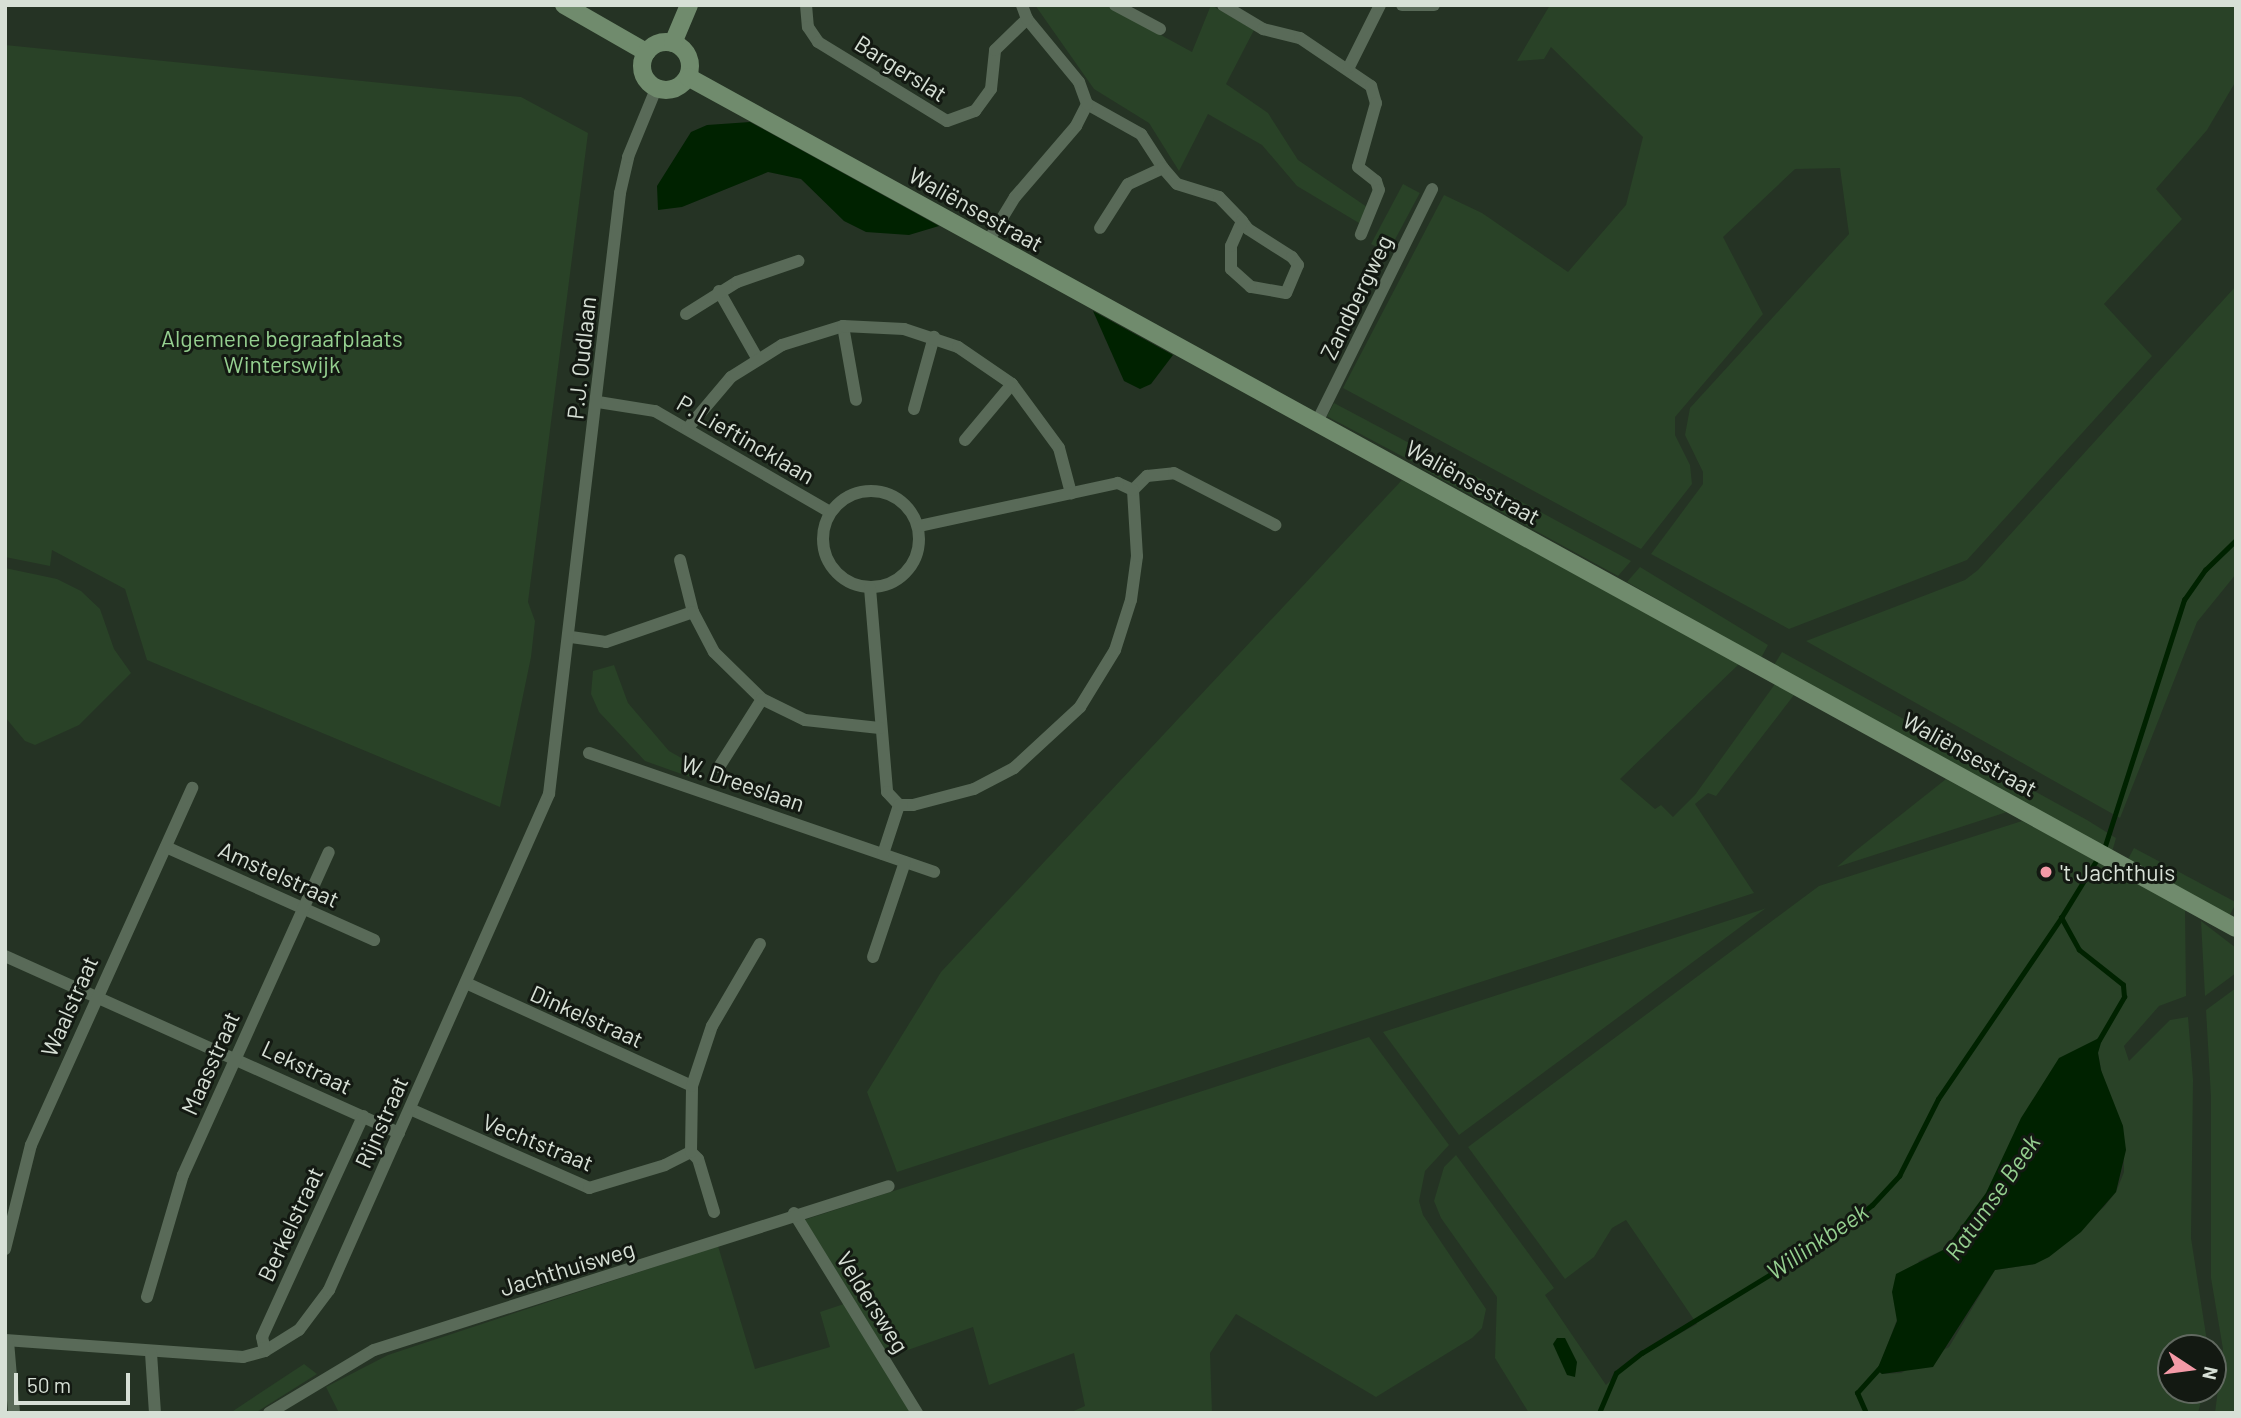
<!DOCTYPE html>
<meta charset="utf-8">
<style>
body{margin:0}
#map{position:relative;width:2241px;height:1418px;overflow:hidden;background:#253324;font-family:Barlow,sans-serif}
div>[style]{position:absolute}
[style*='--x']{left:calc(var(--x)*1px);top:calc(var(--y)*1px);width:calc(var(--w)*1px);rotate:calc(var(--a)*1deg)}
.green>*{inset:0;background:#294227;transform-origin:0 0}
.water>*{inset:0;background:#020}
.stream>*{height:4.5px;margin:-2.25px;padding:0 2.25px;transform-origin:2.25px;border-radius:2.25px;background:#020}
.street>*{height:12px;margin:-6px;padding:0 6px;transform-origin:6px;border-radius:6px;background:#596a58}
.street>.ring{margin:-6px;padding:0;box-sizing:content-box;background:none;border:12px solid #596a58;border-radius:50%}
.secondary>*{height:18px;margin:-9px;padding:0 9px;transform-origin:9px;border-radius:9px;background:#708b6d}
.secondary>.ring{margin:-9px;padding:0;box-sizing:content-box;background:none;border:18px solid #708b6d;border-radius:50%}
.dots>*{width:19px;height:19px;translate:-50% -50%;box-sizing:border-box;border:4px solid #131912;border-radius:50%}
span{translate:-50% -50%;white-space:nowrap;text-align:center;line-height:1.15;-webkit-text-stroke:6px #131912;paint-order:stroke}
.street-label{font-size:23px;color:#d7e0d6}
.park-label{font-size:23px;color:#95d090}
.poi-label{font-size:23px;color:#d7e0d6}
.left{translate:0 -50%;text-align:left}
.water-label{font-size:24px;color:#95d090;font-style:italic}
.frame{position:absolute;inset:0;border:7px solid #d7e0d6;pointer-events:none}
.north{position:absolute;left:2157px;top:1334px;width:70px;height:70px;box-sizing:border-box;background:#131912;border:2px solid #616960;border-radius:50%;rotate:103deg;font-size:19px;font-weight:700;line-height:28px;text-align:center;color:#d7e0d6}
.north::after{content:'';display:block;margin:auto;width:24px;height:32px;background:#f49aa7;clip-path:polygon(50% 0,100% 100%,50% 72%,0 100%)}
.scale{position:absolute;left:14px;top:1373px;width:116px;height:32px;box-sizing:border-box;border:4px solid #d7e0d6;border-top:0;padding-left:9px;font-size:21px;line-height:24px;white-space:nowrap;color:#d7e0d6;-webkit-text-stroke:5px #131912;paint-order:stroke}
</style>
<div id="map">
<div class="green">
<i style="clip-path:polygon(1035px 5px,1106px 5px,1192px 52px,1211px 5px,1254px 30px,1226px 84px,1268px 113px,1298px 160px,1367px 207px,1359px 223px,1297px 186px,1262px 145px,1208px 114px,1179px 171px,1149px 123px,1094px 89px)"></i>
<i style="clip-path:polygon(1550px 5px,2236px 5px,2236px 81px,2207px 130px,2156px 189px,2182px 219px,2104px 304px,2152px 356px,1967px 560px,1789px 629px,1651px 554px,1703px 484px,1703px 472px,1685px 435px,1690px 408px,1849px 234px,1840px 168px,1795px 169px,1723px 237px,1763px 314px,1675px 417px,1675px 435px,1690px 465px,1692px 484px,1641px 549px,1343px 388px,1444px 195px,1482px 213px,1568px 272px,1626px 205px,1643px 137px,1551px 47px,1544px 59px,1517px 61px)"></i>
<i style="clip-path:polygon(5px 45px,521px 97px,588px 133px,528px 602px,535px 621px,531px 657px,500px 807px,147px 660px,125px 589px,52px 550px,50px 566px,5px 557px)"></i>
<i style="left:1403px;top:184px;width:19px;height:68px;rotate:28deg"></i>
<i style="clip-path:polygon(2236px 286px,2236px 574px,2197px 622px,2120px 818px,1806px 641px,1965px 580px,1978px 570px)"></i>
<i style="left:1334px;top:403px;width:97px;height:15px;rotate:28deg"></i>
<i style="clip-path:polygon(1436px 454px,1511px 496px,1631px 561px,1618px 576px,1423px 469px)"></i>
<i style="clip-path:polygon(1402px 480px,1739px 664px,1620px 779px,1655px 809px,1661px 805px,1673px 817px,1695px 795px,1775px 684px,1794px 695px,1716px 796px,1708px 793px,1695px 804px,1754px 893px,897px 1172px,867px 1092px,941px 972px)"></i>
<i style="clip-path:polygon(1640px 567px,1768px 645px,1761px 658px,1627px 582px)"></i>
<i style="clip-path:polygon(5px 568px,57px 579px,81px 591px,100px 609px,114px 649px,131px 673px,79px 725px,35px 745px,25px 741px,5px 717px)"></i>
<i style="clip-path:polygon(1782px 652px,2087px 820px,2116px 838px,2112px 852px,1774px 665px)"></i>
<i style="clip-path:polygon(614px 665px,628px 703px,669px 751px,685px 760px,690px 777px,645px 761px,599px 712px,591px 694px,593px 671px)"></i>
<i style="clip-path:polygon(1946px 779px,2007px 812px,1837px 867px,1854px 852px)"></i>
<i style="clip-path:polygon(evenodd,2022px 821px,2185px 907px,2186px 996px,2159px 1006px,2124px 1046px,2129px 1061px,2170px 1020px,2188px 1017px,2193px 1080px,2191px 1238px,2208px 1348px,2171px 1348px,2171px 1390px,2204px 1390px,2198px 1413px,1529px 1413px,1495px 1358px,1497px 1297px,1441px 1218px,1434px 1201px,1444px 1167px,1456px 1155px,1554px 1288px,1545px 1295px,1606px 1385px,1632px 1360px,1697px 1324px,1626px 1220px,1612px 1228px,1594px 1257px,1565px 1279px,1468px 1147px,1819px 886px,2022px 821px,2098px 1053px,2104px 1084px,2123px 1126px,2124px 1172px,2116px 1192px,2104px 1207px,2035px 1264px,1995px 1270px,1949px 1347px,1901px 1373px,1882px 1374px,1878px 1370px,1919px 1261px,1945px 1249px,1986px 1193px,2035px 1098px,2098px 1053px)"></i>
<i style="left:2134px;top:848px;width:116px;height:15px;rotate:28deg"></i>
<i style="clip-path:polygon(1766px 908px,1459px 1135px,1383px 1032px,1761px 910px)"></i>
<i style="clip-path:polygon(2201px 921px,2236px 948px,2236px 973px,2205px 996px)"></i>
<i style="clip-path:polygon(2236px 988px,2236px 1413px,2215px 1413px,2223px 1349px,2211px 1278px,2211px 1097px,2206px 1010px)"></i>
<i style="clip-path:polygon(1369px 1037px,1449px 1145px,1425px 1171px,1419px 1201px,1423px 1215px,1486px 1309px,1482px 1328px,1472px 1338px,1376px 1397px,1236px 1314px,1210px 1353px,1212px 1413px,1069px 1413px,1085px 1406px,1074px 1353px,989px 1385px,973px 1327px,888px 1357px,804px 1220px)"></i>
<i style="clip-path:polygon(718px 1246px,755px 1369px,830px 1347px,820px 1312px,844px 1304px,911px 1413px,339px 1413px,326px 1387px,388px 1355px)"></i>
<i style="clip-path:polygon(304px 1364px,317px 1374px,255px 1413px,230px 1413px)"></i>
</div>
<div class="water">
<i style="clip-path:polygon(750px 122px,939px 226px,909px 235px,866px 232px,844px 221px,801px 179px,768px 172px,682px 207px,658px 210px,657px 186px,691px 132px,707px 125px)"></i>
<i style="clip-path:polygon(1093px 311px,1173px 355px,1151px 384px,1140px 389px,1124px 381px)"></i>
<i style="clip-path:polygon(2103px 1036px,2098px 1053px,2101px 1070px,2123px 1126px,2126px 1150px,2116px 1192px,2081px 1232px,2049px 1257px,2035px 1264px,1995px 1270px,1933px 1367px,1882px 1374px,1877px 1370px,1897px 1321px,1892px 1292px,1896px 1274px,1945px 1249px,1986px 1193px,2021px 1118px,2059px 1058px)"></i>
<i style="clip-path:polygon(1557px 1338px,1565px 1338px,1577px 1362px,1575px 1377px,1567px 1375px,1553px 1344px)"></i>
</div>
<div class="stream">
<i style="--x:2104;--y:849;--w:262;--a:-72.2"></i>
<i style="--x:2184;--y:600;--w:37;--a:-55"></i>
<i style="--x:2205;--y:570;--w:43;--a:-44.1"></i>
<i style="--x:2099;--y:1040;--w:50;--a:-59.8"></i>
<i style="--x:2124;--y:997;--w:12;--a:-95"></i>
<i style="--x:2123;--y:985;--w:56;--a:-141.5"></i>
<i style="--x:2079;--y:950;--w:37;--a:-119"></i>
<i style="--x:2061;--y:918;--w:73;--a:-58.5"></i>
<i style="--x:1599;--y:1413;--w:43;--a:-67"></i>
<i style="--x:1616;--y:1373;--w:33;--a:-38"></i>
<i style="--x:1642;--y:1353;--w:224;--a:-31.5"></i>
<i style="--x:1833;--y:1236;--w:50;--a:-38.5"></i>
<i style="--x:1872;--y:1205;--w:40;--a:-47"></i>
<i style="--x:1899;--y:1176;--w:86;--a:-63.1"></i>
<i style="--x:1938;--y:1099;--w:219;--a:-55.8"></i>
<i style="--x:1866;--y:1413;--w:22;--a:-114"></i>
<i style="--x:1857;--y:1393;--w:36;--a:-48"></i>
</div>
<div class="street">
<i style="--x:806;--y:5;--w:22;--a:85"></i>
<i style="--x:808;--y:27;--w:18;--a:56"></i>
<i style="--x:818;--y:42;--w:151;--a:31.5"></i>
<i style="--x:947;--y:121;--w:30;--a:-20"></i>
<i style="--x:975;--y:111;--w:27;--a:-54"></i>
<i style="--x:991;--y:89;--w:39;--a:-84"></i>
<i style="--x:995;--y:50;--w:45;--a:-44.1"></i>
<i style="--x:1115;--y:5;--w:51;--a:28.1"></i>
<i style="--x:1223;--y:5;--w:47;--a:31"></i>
<i style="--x:1263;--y:29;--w:38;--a:14"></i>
<i style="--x:1300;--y:38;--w:86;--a:34.1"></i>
<i style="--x:1371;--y:86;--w:18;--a:74"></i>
<i style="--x:1376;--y:103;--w:66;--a:105.7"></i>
<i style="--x:1358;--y:167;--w:23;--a:38"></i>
<i style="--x:1376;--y:181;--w:9;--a:72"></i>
<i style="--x:1379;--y:190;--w:48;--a:112.2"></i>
<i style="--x:1402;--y:5;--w:32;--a:0"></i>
<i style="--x:1349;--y:67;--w:69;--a:-63.4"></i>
<i style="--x:1087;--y:104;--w:62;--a:29.1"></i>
<i style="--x:1141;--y:134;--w:40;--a:57.1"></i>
<i style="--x:1163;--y:168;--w:38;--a:155"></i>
<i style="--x:1128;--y:184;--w:52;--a:122.5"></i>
<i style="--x:1163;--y:168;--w:21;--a:49"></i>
<i style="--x:1177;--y:184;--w:44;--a:17.2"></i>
<i style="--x:1219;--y:197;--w:33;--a:46"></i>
<i style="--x:1242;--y:221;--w:10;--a:53"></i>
<i style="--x:1248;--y:229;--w:52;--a:32.5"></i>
<i style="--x:1292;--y:257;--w:10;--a:53"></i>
<i style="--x:1298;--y:265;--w:30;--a:113"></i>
<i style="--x:1286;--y:293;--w:36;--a:-170"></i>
<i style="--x:1251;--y:287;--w:27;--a:-138"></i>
<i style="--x:1231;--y:269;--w:23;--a:-90"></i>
<i style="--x:1231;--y:246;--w:27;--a:-66"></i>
<i style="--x:987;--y:243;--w:54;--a:-58.7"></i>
<i style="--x:1015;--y:197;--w:94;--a:-49.3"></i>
<i style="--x:1076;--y:126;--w:25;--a:-63"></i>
<i style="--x:1087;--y:104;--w:23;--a:-110"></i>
<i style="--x:1079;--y:82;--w:82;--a:-129.5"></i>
<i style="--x:1027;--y:19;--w:15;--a:-110"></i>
<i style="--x:719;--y:291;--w:77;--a:60.4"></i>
<i style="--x:686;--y:314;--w:60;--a:-32.1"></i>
<i style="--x:737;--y:282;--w:65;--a:-19"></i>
<i style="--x:843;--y:326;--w:75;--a:80"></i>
<i style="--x:598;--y:402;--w:58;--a:9"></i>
<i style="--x:655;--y:411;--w:202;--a:30"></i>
<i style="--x:914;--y:409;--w:75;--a:-74.5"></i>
<i style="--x:1316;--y:424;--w:262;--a:-63.7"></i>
<i style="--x:687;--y:429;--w:68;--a:-49.8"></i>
<i style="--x:731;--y:377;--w:60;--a:-32.1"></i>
<i style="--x:782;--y:345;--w:64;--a:-17.3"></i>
<i style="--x:843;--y:326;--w:61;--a:2.8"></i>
<i style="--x:904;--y:329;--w:57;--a:18.4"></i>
<i style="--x:958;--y:347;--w:65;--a:34.4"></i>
<i style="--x:1012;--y:384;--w:79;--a:53.7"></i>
<i style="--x:1059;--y:448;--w:47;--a:75.1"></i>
<i style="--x:965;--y:440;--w:73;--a:-50"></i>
<i style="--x:1133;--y:490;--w:20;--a:-45"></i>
<i style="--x:1147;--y:476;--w:27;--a:-6"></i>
<i style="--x:1174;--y:473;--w:114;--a:27.2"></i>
<i class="ring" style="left:823px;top:491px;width:84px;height:84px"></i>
<i style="--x:680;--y:560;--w:54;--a:76"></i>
<i style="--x:870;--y:588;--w:205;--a:85.2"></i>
<i style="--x:887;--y:792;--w:18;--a:47"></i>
<i style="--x:571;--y:637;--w:35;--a:8"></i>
<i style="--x:606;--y:642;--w:92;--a:-19"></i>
<i style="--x:693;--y:612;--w:45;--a:62.3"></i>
<i style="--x:714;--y:652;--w:67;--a:44.4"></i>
<i style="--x:762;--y:699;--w:48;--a:26"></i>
<i style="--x:805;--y:720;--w:75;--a:6.1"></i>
<i style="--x:589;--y:753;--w:365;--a:19"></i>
<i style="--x:719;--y:767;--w:80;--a:-57.7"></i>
<i style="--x:166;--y:847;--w:228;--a:24.1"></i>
<i style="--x:883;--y:854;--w:52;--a:-71.9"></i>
<i style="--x:899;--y:805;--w:14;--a:0"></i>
<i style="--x:913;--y:805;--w:63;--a:-14.7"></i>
<i style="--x:974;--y:789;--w:45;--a:-27.7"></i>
<i style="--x:1014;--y:768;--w:90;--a:-42.7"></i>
<i style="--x:1080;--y:707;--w:67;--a:-58.4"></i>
<i style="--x:1115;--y:650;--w:52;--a:-72.3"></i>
<i style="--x:1131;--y:600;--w:44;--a:-82.2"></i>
<i style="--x:1137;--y:556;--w:66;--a:-93.5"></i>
<i style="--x:1133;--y:490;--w:17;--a:-155"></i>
<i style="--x:1118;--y:483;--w:204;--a:167.8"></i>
<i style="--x:5;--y:956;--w:432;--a:24.2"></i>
<i style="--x:873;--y:957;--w:100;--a:-71.4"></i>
<i style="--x:466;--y:983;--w:248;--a:24.5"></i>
<i style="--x:410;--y:1109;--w:196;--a:23.8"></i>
<i style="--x:589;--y:1188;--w:79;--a:-16.8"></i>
<i style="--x:665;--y:1165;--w:29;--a:-27"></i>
<i style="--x:714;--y:1212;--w:55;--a:-106.8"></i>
<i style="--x:698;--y:1159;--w:10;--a:-135"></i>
<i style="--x:691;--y:1152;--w:66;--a:-89.1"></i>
<i style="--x:692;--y:1086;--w:63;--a:-71.6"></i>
<i style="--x:712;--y:1026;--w:95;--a:-59.7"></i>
<i style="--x:794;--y:1213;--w:235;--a:58.4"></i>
<i style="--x:5;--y:1249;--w:107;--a:-76"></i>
<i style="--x:31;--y:1145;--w:392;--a:-65.7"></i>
<i style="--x:147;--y:1297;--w:127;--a:-73.6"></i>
<i style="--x:183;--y:1175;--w:354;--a:-65.7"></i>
<i style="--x:5;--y:1340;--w:239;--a:4.1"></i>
<i style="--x:243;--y:1357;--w:23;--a:-15"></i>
<i style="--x:265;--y:1351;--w:40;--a:-32"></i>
<i style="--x:299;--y:1330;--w:50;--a:-53.1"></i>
<i style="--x:329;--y:1290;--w:543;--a:-66.08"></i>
<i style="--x:549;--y:794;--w:605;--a:-83.26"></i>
<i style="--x:620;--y:193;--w:37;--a:-77"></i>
<i style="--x:628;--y:157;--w:74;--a:-67.6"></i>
<i style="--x:8;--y:1341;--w:72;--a:85.2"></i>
<i style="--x:265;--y:1351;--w:14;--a:-102"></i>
<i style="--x:262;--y:1337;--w:243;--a:-65.4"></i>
<i style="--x:151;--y:1353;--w:60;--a:86.2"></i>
<i style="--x:269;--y:1413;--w:122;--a:-31"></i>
<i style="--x:374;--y:1350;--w:540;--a:-17.66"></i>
</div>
<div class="secondary">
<i style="--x:564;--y:5;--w:95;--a:29.8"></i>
<i class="ring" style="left:642px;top:42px;width:30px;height:30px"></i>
<i style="--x:673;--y:43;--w:41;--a:-67.2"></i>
<i style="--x:688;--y:77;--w:1766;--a:28.8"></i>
</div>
<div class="dots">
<i style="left:2046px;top:872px;background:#f49aa7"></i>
</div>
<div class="street-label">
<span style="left:901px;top:68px;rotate:32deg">Bargerslat</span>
<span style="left:976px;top:209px;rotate:29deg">Waliënsestraat</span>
<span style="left:1356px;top:297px;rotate:-64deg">Zandbergweg</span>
<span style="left:581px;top:358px;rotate:-84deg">P.J. Oudlaan</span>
<span style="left:746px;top:439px;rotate:30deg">P. Lieftincklaan</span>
<span style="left:1473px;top:482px;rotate:29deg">Waliënsestraat</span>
<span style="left:1970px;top:754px;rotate:29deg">Waliënsestraat</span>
<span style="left:743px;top:783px;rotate:19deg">W. Dreeslaan</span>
<span style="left:279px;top:874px;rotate:24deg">Amstelstraat</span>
<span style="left:69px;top:1006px;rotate:-66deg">Waalstraat</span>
<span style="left:587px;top:1016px;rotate:24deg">Dinkelstraat</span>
<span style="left:210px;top:1063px;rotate:-66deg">Maasstraat</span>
<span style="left:307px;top:1067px;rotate:25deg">Lekstraat</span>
<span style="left:381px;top:1122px;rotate:-66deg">Rijnstraat</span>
<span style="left:538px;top:1142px;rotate:22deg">Vechtstraat</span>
<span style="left:290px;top:1224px;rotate:-65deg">Berkelstraat</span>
<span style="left:567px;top:1268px;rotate:-17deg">Jachthuisweg</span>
<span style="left:873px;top:1302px;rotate:58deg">Veldersweg</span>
</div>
<div class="park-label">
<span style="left:282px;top:351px">Algemene begraafplaats<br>Winterswijk</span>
</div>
<div class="poi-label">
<span class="left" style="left:2060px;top:872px">'t Jachthuis</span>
</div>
<div class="water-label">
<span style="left:1992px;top:1197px;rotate:-55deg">Ratumse Beek</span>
<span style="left:1817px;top:1241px;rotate:-34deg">Willinkbeek</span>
</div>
<div class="frame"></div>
<div class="north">N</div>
<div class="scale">50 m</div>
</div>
